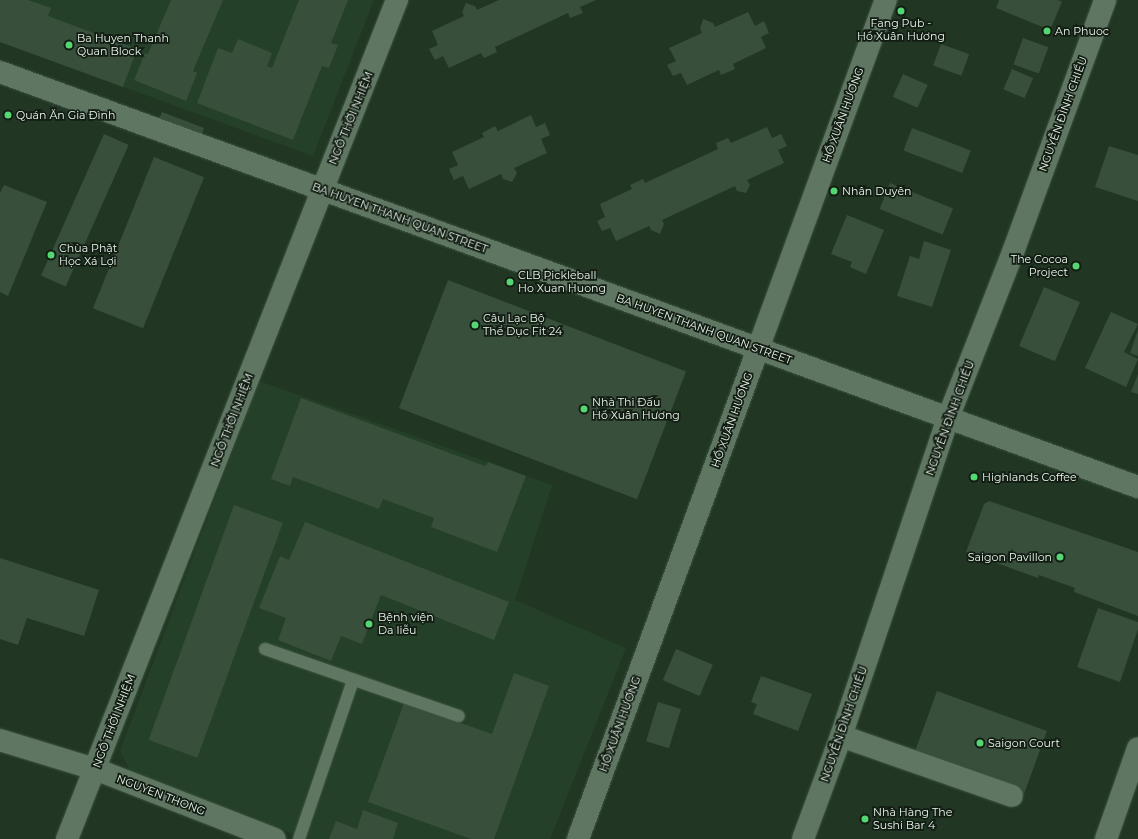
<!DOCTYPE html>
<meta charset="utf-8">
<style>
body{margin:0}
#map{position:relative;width:1138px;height:839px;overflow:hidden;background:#213724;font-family:Montserrat,sans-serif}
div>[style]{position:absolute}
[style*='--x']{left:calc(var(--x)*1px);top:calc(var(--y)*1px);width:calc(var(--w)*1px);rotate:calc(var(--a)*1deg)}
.built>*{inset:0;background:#244028}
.building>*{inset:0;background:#384f3b;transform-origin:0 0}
.roads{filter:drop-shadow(0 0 1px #3f5242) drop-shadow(0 0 1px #3f5242)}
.lane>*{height:12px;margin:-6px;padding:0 6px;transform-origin:6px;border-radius:6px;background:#5f7762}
.street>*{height:22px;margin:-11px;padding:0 11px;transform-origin:11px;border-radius:11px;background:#5f7762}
.secondary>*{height:22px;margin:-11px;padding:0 11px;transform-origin:11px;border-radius:11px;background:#5f7762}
.dots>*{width:11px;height:11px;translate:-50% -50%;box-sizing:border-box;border:2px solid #121c13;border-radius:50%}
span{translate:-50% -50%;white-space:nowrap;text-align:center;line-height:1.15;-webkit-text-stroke:3.5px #121c13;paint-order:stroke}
.poi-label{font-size:11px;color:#e9f7eb}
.left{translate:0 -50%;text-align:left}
.right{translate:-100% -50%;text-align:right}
.street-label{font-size:11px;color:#e9f7eb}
</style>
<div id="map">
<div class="built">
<i style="clip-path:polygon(0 0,374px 0,313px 156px,0 42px)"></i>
<i style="clip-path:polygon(259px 381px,552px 485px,515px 600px,626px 648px,550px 839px,307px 839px,133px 776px,120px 751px)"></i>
</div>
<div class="building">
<i style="clip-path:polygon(0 0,28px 0,51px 8px,48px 16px,137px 49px,123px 87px,0 42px)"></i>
<i style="clip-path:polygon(171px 0,223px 0,193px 71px,197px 73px,186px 101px,134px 80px,145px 53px,148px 54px)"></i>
<i style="clip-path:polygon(299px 0,348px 0,331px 43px,338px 45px,329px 68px,322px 66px,293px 140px,197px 103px,218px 48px,232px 53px,238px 39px,272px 53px,267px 66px,272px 68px)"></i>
<i style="clip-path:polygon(499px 0,596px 0,580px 7px,583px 13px,570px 18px,568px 13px,495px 47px,497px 52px,484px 58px,481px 53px,449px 68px,443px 56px,435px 60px,429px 49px,438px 45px,432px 31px,464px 16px,462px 12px,466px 3px,475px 6px,477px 10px)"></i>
<i style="clip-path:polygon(999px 0,1058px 0,1062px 2px,1050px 30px,996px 8px)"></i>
<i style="clip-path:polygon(748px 12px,755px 26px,764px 21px,769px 33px,761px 37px,766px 48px,733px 64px,735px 69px,721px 75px,719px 70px,687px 85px,681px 73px,673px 76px,667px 65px,676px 61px,669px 48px,702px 33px,700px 29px,703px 19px,713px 23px,715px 27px)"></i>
<i style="left:1023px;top:38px;width:27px;height:28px;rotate:20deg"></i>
<i style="left:941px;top:44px;width:30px;height:23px;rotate:20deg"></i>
<i style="left:1012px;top:69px;width:23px;height:22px;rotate:23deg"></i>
<i style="left:903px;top:74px;width:27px;height:25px;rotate:24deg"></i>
<i style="clip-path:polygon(162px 112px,204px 128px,199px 142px,158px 122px)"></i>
<i style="clip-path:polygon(531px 115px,536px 127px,545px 123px,550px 135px,541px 139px,547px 153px,514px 168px,517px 173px,512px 182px,503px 179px,501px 174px,469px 189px,463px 176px,454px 180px,449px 169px,458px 165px,452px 152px,484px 137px,482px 133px,495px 126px,498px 131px)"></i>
<i style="clip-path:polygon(767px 127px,772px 138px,781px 134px,787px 146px,778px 150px,784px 163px,747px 180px,750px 185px,746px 193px,737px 191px,735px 186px,662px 220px,664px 224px,660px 234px,651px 230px,649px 226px,616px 241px,610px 228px,602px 231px,597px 221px,605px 217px,600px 204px,632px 189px,630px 185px,643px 179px,645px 183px,718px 149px,716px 143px,728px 138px,731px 143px)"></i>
<i style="left:912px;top:128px;width:63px;height:24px;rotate:21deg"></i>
<i style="left:104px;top:134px;width:27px;height:155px;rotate:24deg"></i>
<i style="clip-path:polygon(1109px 146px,1138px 155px,1138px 201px,1095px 187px)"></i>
<i style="left:154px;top:157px;width:54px;height:163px;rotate:22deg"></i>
<i style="left:890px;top:183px;width:68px;height:28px;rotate:22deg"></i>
<i style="clip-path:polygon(4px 185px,47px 202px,8px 296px,0 292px,0 193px)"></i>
<i style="clip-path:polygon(847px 215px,884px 230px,866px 274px,850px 267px,852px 262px,831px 254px)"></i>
<i style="clip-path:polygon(924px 241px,951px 250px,932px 307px,897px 296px,910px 256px,919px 259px)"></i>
<i style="left:448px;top:280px;width:255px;height:137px;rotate:21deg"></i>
<i style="left:1044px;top:287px;width:39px;height:64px;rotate:23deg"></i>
<i style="clip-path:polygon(1111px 312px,1138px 324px,1124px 352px,1138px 359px,1126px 387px,1085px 368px)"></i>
<i style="clip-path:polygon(1138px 330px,1138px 356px,1130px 353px)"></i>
<i style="clip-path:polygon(1138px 374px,1138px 394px,1131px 392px)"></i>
<i style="clip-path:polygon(301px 398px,485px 466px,488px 462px,526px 476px,497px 552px,431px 527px,434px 518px,383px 499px,379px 509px,293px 477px,290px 486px,271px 479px)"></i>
<i style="clip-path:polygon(989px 501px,1138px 552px,1138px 616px,1074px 592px,1075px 588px,1039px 575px,1038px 578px,966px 552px,984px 504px)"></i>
<i style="left:234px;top:505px;width:52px;height:250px;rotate:20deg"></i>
<i style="clip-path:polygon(305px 522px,509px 602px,494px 640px,381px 595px,362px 644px,341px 636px,331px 661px,278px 640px,286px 618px,259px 608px,280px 556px,289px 560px)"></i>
<i style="clip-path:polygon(0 558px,99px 590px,84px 636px,27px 618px,18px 645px,0 639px)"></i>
<i style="clip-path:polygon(1098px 608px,1138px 622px,1138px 629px,1120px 682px,1077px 667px)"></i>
<i style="left:676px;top:649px;width:40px;height:34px;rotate:23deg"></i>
<i style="clip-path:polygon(514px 673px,549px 686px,494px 839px,471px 839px,368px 802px,404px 703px,492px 734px)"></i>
<i style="clip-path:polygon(761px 676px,812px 694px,798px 731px,753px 714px,757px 704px,751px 702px)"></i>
<i style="left:937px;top:691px;width:117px;height:69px;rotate:20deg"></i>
<i style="left:658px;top:702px;width:24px;height:41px;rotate:17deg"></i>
<i style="clip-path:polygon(363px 810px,398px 823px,393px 839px,329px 839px,336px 821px,357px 829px)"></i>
</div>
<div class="roads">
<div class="lane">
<i style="--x:265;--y:649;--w:205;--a:19.1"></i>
<i style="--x:299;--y:839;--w:168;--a:-71.2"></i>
</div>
<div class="street">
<i style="--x:758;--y:349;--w:372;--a:-69.9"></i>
<i style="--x:841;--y:736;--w:181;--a:19.3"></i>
<i style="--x:1106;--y:839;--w:96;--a:-70.6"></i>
</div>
<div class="secondary">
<i style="--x:0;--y:72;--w:1211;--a:20.04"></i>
<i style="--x:0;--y:740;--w:99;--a:17"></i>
<i style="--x:95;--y:769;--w:193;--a:21.3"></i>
<i style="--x:67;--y:839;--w:902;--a:-68.53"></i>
<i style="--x:578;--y:839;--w:522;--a:-69.83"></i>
<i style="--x:803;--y:839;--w:110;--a:-69.7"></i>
<i style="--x:841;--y:736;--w:336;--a:-71.4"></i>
<i style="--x:948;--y:418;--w:178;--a:-68.6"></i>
<i style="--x:1013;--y:252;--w:268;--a:-69.9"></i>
</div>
</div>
<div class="dots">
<i style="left:901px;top:11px;background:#54d672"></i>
<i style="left:1047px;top:31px;background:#54d672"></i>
<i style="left:69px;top:45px;background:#54d672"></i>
<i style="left:8px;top:115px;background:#54d672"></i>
<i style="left:834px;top:191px;background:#54d672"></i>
<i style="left:51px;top:255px;background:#54d672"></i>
<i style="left:1076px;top:266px;background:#54d672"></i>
<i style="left:510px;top:282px;background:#54d672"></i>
<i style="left:475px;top:325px;background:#54d672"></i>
<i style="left:584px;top:409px;background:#54d672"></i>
<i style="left:974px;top:477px;background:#54d672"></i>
<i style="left:1060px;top:557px;background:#54d672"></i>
<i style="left:369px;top:624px;background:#54d672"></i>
<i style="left:980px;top:743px;background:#54d672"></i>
<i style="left:865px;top:819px;background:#54d672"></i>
</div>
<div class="poi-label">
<span style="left:901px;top:30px">Fang Pub -<br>Hồ Xuân Hương</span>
<span class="left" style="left:1055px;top:31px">An Phuoc</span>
<span class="left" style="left:77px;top:45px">Ba Huyen Thanh<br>Quan Block</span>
<span class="left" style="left:16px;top:115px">Quán Ăn Gia Đình</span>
<span class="left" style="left:842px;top:191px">Nhân Duyên</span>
<span class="left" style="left:59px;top:255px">Chùa Phật<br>Học Xá Lợi</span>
<span class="right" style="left:1068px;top:266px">The Cocoa<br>Project</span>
<span class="left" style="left:518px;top:282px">CLB Pickleball<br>Ho Xuan Huong</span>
<span class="left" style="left:483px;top:325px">Câu Lạc Bộ<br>Thể Dục Fit 24</span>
<span class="left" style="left:592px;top:409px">Nhà Thi Đấu<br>Hồ Xuân Hương</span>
<span class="left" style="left:982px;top:477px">Highlands Coffee</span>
<span class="right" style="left:1052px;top:557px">Saigon Pavillon</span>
<span class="left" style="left:378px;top:624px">Bệnh viện<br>Da liễu</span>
<span class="left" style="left:988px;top:743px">Saigon Court</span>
<span class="left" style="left:873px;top:819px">Nhà Hàng The<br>Sushi Bar 4</span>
</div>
<div class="street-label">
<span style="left:1063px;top:114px;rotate:-70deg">NGUYỄN ĐÌNH CHIỂU</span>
<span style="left:843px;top:115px;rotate:-70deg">HỒ XUÂN HƯƠNG</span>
<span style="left:351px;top:118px;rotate:-68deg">NGÔ THỜI NHIỆM</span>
<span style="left:400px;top:218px;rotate:20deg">BA HUYEN THANH QUAN STREET</span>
<span style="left:704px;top:329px;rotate:20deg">BA HUYEN THANH QUAN STREET</span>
<span style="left:950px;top:418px;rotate:-70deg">NGUYỄN ĐÌNH CHIỂU</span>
<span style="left:232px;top:420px;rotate:-69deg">NGÔ THỜI NHIỆM</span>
<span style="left:732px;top:420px;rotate:-70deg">HỒ XUÂN HƯƠNG</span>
<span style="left:114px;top:721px;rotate:-69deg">NGÔ THỜI NHIỆM</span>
<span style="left:620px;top:724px;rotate:-70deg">HỒ XUÂN HƯƠNG</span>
<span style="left:844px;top:724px;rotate:-71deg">NGUYỄN ĐÌNH CHIỂU</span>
<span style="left:161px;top:795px;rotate:21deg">NGUYEN THONG</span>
</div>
</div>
